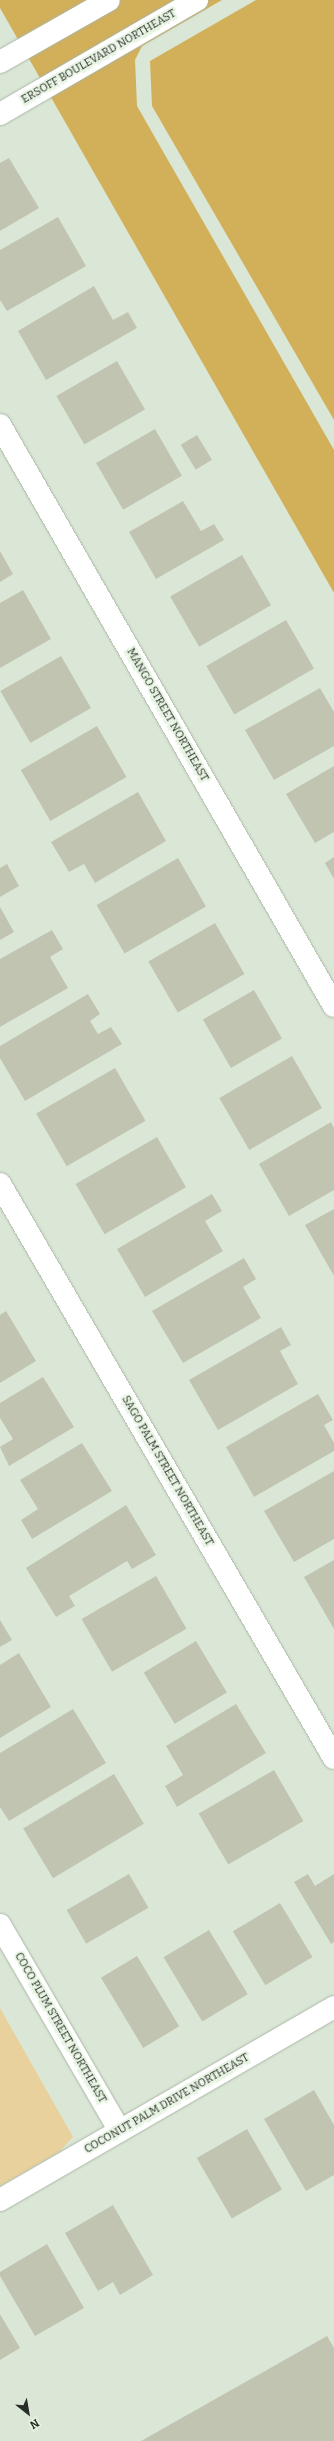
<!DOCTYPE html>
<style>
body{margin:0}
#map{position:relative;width:334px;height:2441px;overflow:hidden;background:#dbe7d6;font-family:Bitter,serif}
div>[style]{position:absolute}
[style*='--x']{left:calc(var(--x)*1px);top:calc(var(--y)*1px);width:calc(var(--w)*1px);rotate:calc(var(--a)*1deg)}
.green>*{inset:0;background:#e8d19c}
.forest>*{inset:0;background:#d2af59}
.building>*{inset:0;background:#c2c4b2;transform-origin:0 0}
.roads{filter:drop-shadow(0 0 1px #abb6a7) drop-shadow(0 0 1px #abb6a7)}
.minor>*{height:22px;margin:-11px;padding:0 11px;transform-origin:11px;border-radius:11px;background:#fff}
span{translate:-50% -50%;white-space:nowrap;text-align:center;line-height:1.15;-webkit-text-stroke:4px #e8f4e3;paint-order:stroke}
.street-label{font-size:11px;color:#282d27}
.north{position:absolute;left:8px;top:2393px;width:40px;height:40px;-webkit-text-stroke:3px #e8f4e3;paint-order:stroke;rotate:149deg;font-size:11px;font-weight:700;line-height:16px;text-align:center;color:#282d27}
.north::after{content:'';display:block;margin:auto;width:14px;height:18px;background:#282d27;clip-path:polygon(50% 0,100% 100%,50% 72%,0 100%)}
</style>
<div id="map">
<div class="green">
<i style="clip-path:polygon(0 2008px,73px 2137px,59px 2152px,0 2186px)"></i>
</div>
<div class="forest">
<i style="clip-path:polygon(0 0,222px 0,142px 46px,135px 60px,137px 106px,334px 450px,334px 593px,0 8px)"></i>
<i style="clip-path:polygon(256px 0,334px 0,334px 420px,152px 106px,150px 61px)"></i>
</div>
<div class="building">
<i style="clip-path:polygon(9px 158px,39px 208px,0 231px,0 163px)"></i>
<i style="clip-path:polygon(58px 217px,86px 266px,7px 311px,0 300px,0 250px)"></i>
<i style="clip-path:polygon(94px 286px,113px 320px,128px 312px,137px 328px,46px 380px,18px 331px)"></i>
<i style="left:117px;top:361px;width:56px;height:70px;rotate:60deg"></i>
<i style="left:155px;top:429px;width:54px;height:68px;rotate:60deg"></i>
<i style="left:197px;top:435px;width:29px;height:19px;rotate:59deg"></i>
<i style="clip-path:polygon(183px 501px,201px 531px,214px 524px,224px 540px,156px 579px,129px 532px)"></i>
<i style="clip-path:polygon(0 551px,13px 574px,0 582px)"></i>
<i style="left:242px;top:555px;width:58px;height:83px;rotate:60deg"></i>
<i style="clip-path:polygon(23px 590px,51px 639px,0 668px,0 603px)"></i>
<i style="left:286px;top:620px;width:56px;height:92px;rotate:60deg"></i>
<i style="left:61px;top:656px;width:60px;height:70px;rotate:60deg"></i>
<i style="clip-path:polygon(320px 688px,334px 712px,334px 746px,274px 780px,245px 730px)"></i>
<i style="left:97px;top:726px;width:59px;height:88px;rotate:60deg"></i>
<i style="clip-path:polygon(334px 766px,334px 832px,315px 843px,286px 794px)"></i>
<i style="clip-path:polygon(138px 792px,166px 841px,95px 883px,84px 864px,69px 872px,51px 842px)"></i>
<i style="clip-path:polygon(334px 857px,334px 879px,325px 863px)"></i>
<i style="left:178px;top:858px;width:56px;height:94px;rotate:60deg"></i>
<i style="clip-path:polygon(7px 864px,19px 886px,0 897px,0 868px)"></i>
<i style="clip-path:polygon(0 907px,14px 932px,0 940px)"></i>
<i style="left:215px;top:923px;width:59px;height:77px;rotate:60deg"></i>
<i style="clip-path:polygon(52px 930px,63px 949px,50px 957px,68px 988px,0 1027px,0 959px)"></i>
<i style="left:254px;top:990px;width:56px;height:59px;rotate:60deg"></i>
<i style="clip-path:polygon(88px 994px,100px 1014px,90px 1021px,98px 1034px,111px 1027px,122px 1044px,25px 1101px,0 1058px,0 1046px)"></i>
<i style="left:292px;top:1056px;width:60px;height:84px;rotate:60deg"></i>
<i style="left:115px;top:1068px;width:61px;height:91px;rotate:60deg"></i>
<i style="clip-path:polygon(331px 1122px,334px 1128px,334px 1190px,289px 1216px,259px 1164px)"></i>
<i style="left:157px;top:1137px;width:58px;height:94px;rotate:60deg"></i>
<i style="clip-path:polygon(212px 1194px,222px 1211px,205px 1221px,223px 1251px,145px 1297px,117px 1249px)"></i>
<i style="clip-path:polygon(334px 1209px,334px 1276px,305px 1225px)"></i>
<i style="clip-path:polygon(244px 1258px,256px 1279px,243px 1287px,261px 1318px,183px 1363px,152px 1311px)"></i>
<i style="clip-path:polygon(6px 1311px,36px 1361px,0 1383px,0 1315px)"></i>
<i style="clip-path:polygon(281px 1327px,291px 1345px,280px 1351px,298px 1384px,218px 1430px,189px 1380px)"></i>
<i style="clip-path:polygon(43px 1377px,74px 1427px,9px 1466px,0 1447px,13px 1439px,0 1418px,0 1403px)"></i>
<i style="clip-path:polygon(318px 1394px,333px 1420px,324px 1425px,334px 1443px,334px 1451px,254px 1497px,226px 1447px)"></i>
<i style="clip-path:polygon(82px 1443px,112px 1491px,32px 1539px,21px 1520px,38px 1509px,20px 1480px)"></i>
<i style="clip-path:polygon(334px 1471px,334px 1539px,294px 1562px,264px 1511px)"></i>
<i style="clip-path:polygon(126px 1505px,156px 1555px,132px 1569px,127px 1561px,69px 1596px,75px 1606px,56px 1617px,26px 1568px)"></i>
<i style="clip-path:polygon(334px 1560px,334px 1629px,304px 1577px)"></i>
<i style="left:156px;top:1576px;width:61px;height:86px;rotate:60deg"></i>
<i style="clip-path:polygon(0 1620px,12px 1640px,0 1647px)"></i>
<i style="left:196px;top:1641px;width:60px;height:61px;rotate:59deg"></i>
<i style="clip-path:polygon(19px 1653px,51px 1707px,0 1738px,0 1665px)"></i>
<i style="clip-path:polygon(236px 1704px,266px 1753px,177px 1807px,165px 1786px,183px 1775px,166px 1746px)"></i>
<i style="clip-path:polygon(73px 1709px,106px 1763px,9px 1821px,0 1807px,0 1753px)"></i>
<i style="left:274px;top:1770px;width:59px;height:87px;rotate:60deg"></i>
<i style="left:114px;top:1774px;width:58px;height:106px;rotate:59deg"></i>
<i style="left:129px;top:1874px;width:39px;height:72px;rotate:60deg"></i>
<i style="clip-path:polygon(308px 1874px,315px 1886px,334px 1874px,334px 1942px,331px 1944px,294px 1882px)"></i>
<i style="left:280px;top:1903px;width:63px;height:55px;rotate:59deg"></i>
<i style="left:209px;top:1930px;width:75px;height:53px;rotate:59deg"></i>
<i style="left:137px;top:1956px;width:82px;height:42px;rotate:59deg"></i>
<i style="clip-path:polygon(314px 2090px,334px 2125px,334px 2175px,306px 2191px,264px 2119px)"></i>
<i style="left:247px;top:2129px;width:70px;height:58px;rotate:60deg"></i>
<i style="clip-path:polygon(113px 2205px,153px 2275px,120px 2295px,113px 2282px,98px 2291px,65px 2233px)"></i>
<i style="clip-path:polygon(47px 2244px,84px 2308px,35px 2336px,0 2276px,0 2272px)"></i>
<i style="clip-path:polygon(0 2314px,20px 2348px,0 2360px)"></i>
<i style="clip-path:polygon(327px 2336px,334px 2348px,334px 2441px,141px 2441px)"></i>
</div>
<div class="roads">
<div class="minor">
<i style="--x:0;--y:62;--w:125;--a:-29.6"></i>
<i style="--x:0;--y:114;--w:228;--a:-30.1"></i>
<i style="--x:0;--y:425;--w:670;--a:60.11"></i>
<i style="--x:0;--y:1184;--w:664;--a:59.81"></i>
<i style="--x:0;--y:1925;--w:238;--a:59.8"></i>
<i style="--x:0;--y:2200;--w:386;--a:-30"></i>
</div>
</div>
<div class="street-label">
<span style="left:99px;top:57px;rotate:-30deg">ERSOFF BOULEVARD NORTHEAST</span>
<span style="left:167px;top:715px;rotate:60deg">MANGO STREET NORTHEAST</span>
<span style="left:167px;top:1471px;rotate:60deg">SAGO PALM STREET NORTHEAST</span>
<span style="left:60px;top:2028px;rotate:60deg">COCO PLUM STREET NORTHEAST</span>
<span style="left:167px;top:2104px;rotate:-30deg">COCONUT PALM DRIVE NORTHEAST</span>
</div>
<div class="north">N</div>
</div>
